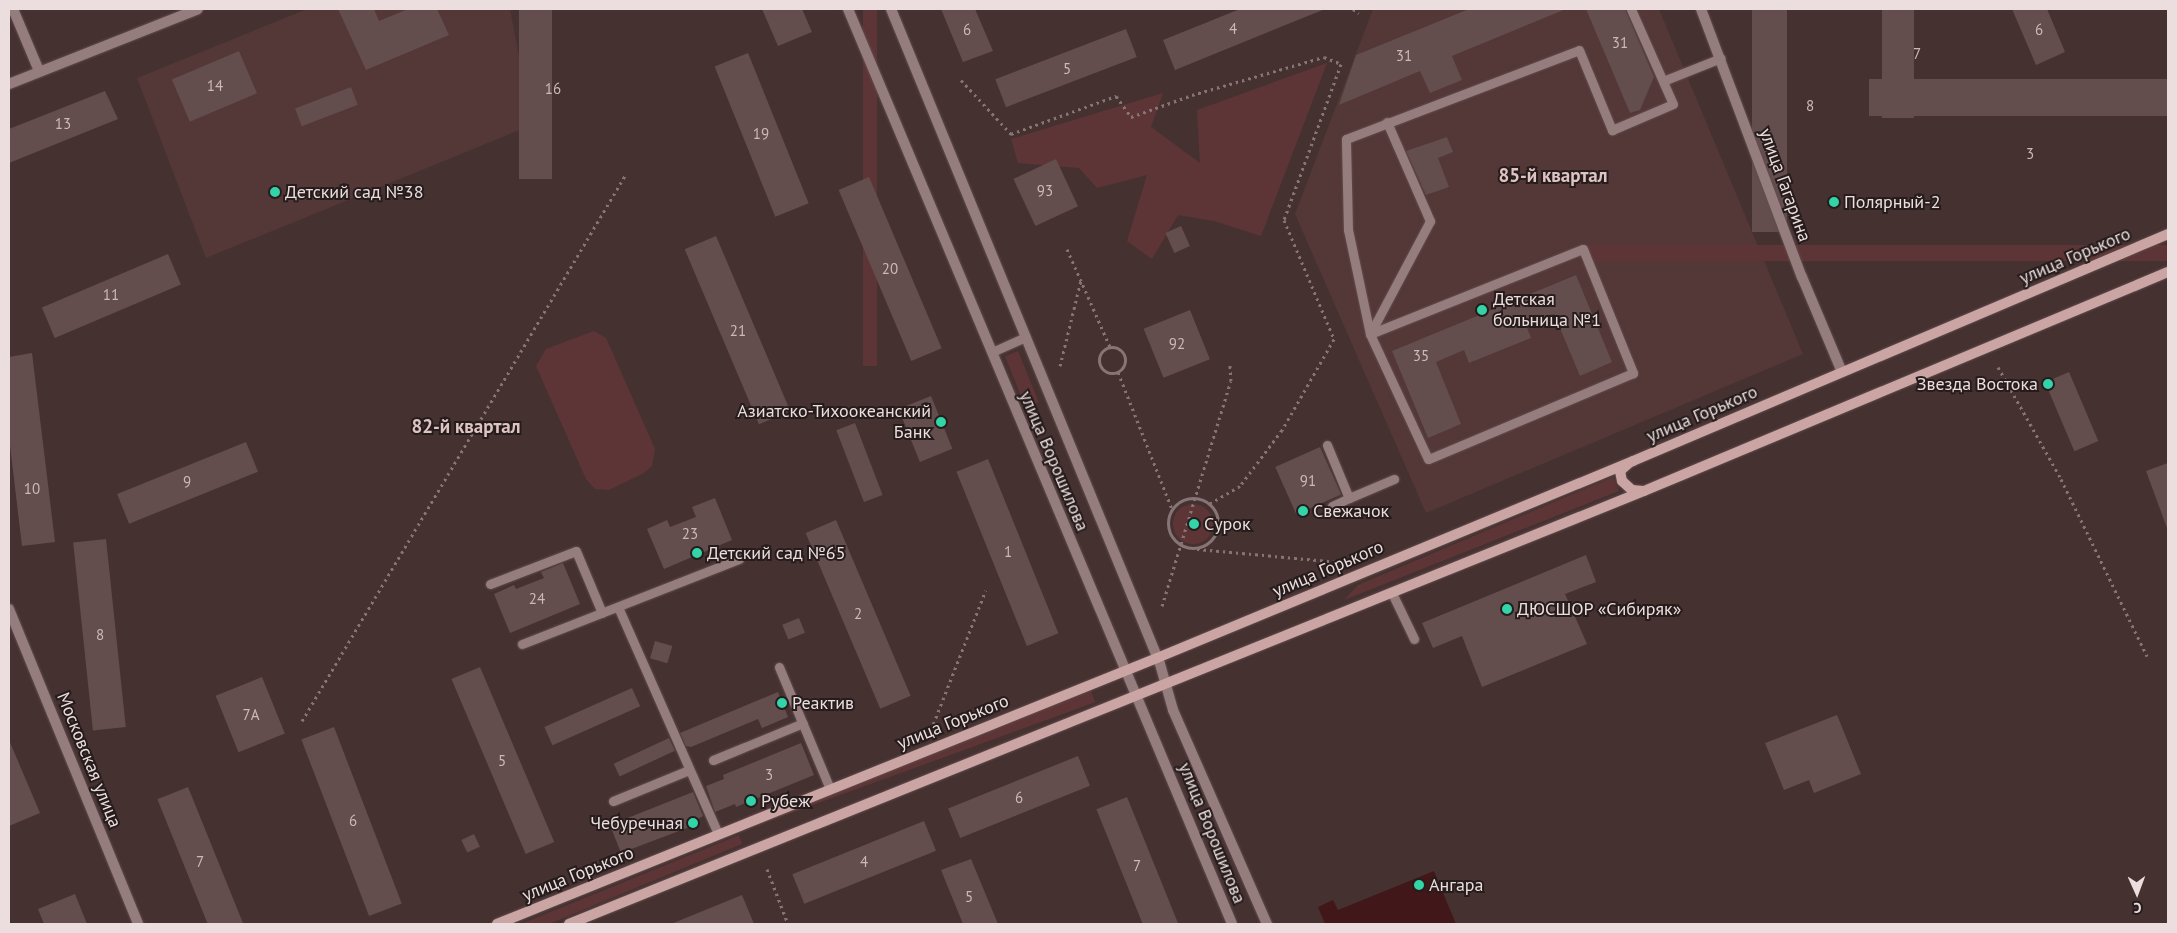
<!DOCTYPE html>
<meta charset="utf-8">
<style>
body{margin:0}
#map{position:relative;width:2177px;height:933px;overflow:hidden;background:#463131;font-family:"PT Sans",sans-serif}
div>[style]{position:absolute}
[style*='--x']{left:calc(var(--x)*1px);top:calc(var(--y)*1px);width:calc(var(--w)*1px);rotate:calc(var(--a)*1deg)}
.built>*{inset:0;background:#543737}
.green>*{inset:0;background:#5e3536;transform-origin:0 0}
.round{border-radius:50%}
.water>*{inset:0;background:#411719}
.building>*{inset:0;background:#644d4d;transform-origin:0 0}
.path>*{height:3px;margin-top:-1.5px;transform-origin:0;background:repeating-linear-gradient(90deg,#877575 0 2.5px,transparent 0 6.5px)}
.path>.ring{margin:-1.5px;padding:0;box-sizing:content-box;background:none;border:3px solid #877575;border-radius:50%}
.roads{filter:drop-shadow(0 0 1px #614d4d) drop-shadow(0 0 1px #614d4d)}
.service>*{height:9px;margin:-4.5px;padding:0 4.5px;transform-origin:4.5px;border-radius:4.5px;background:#957d7d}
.minor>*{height:10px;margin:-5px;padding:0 5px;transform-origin:5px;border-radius:5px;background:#957d7d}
.secondary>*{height:10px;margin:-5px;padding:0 5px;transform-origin:5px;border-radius:5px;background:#caa5a4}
.dots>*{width:14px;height:14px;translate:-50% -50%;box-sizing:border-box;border:2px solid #261c1c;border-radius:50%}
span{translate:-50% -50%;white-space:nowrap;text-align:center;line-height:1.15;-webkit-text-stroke:4px #261c1c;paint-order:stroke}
.number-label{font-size:15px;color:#cababa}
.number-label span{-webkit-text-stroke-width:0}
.street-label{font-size:18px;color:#ecdede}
.poi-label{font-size:18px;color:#ecdede}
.left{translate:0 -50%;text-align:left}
.right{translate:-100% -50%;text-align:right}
.neighbourhood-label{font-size:19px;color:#dec3c2;font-weight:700}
.frame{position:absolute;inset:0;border:10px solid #ecdede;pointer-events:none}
.north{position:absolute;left:2112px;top:868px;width:50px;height:50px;-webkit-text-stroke:4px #261c1c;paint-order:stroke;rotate:178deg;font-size:14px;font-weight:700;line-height:20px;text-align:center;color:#ecdede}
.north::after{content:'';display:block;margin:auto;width:18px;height:22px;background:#ecdede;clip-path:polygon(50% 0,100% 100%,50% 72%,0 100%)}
</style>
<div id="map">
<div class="built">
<i style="clip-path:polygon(307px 9px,510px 9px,532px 125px,206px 258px,137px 78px)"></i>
<i style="clip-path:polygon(1373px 9px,1659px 9px,1803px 354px,1426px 513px,1295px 214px)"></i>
</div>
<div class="green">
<i style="left:863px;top:9px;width:14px;height:357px"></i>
<i style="clip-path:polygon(1327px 63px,1261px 236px,1214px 221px,1178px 215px,1152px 259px,1127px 241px,1147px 175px,1097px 188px,1079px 168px,1018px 163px,1011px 139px,1163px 93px,1151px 127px,1200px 163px,1197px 110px)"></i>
<i style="left:2168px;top:245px;width:16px;height:583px;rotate:90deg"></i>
<i style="clip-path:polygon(594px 331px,606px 338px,655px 449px,652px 466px,644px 473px,609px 490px,595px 489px,586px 479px,536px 366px,546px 349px)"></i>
<i style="left:1018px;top:351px;width:55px;height:14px;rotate:68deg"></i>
<i style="clip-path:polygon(1613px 477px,1619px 491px,1344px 600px,1358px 585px)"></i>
<i class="round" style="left:1173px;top:504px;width:40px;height:40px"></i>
<i style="left:1091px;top:691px;width:12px;height:365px;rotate:70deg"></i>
<i style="clip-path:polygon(739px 835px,742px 844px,549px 924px,521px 924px)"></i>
</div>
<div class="water">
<i style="clip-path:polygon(1434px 871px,1456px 924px,1325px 924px,1318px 907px,1333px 900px,1338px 910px)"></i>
</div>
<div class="building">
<i style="clip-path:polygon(338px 9px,374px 9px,379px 21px,408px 9px,437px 9px,449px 35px,366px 70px)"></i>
<i style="left:519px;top:9px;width:33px;height:170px"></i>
<i style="clip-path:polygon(762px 9px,802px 9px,812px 32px,778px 46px)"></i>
<i style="clip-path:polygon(941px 9px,975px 9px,993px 51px,963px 62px)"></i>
<i style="clip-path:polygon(1240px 9px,1325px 9px,1175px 70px,1163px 40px)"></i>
<i style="clip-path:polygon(1469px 9px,1566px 9px,1452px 56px,1462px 80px,1430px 93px,1420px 71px,1339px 105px,1356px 55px)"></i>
<i style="clip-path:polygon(1586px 9px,1625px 9px,1654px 77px,1640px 110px,1630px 113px)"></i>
<i style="left:1752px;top:9px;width:35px;height:223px"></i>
<i style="left:1882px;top:9px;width:32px;height:109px"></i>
<i style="clip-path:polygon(2012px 9px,2047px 9px,2065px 52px,2036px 65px)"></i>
<i style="left:1126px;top:29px;width:30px;height:140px;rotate:69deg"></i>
<i style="left:239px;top:51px;width:46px;height:73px;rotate:67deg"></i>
<i style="left:748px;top:53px;width:162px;height:36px;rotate:68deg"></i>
<i style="left:2168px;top:79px;width:37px;height:299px;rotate:90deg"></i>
<i style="left:351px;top:87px;width:19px;height:60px;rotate:69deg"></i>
<i style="clip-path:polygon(105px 91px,118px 119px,9px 163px,9px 129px)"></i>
<i style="clip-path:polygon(1447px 137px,1453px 152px,1438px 158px,1449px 187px,1426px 195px,1406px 151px)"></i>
<i style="left:1056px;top:159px;width:52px;height:47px;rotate:65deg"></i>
<i style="left:869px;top:177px;width:186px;height:33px;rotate:67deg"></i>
<i style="left:1181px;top:226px;width:22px;height:17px;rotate:66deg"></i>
<i style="left:716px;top:236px;width:190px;height:34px;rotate:67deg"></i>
<i style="left:168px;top:254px;width:33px;height:137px;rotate:67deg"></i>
<i style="clip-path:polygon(1576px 275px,1612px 362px,1580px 376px,1554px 314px,1526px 325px,1531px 338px,1469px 363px,1464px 350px,1436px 362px,1461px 424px,1428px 438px,1392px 351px)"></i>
<i style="left:1190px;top:310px;width:53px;height:50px;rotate:68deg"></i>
<i style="clip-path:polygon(32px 353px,55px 542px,22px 546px,9px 437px,9px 357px)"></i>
<i style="left:2069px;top:372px;width:75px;height:26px;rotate:67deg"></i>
<i style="left:931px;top:396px;width:57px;height:35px;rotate:68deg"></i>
<i style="left:855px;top:423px;width:77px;height:20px;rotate:69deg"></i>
<i style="left:246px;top:442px;width:32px;height:139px;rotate:68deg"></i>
<i style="left:1320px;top:447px;width:52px;height:49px;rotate:66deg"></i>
<i style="left:988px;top:459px;width:188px;height:34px;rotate:68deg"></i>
<i style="clip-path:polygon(2168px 463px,2168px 528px,2167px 528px,2146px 471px)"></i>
<i style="clip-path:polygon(715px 498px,732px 540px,664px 569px,647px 529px,667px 520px,670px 527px,696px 517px,692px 507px)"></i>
<i style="left:836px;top:520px;width:191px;height:33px;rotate:67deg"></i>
<i style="left:106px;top:539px;width:189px;height:33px;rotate:84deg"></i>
<i style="clip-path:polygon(1586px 555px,1596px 582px,1565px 594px,1587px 644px,1482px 687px,1462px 636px,1433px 648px,1422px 623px)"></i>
<i style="clip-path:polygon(563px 563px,580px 604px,510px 633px,494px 594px,514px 585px,516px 589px,544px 578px,541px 572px)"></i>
<i style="left:799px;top:618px;width:16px;height:18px;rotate:68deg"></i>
<i style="left:655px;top:641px;width:18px;height:18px;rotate:16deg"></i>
<i style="left:480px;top:667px;width:190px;height:31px;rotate:67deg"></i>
<i style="left:262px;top:677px;width:61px;height:50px;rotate:68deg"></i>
<i style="left:632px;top:688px;width:20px;height:96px;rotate:66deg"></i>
<i style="clip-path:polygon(778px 692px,788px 717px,762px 728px,758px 719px,691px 747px,686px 746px,680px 733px)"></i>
<i style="clip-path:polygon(1837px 715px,1861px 774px,1814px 793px,1809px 780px,1784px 790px,1765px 743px)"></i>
<i style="left:334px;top:727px;width:189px;height:35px;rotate:69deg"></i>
<i style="left:669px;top:738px;width:14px;height:61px;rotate:65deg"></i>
<i style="clip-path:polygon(9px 740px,40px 813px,9px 826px)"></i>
<i style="clip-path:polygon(801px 743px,814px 775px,736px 807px,735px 804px,715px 812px,706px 786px,724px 779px,723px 775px)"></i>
<i style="left:1078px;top:756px;width:32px;height:140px;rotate:68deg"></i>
<i style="left:188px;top:787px;width:148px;height:33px;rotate:68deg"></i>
<i style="clip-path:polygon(693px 792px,703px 816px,698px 819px,700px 823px,621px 853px,610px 825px)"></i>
<i style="left:1127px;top:797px;width:137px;height:33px;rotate:68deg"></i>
<i style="left:924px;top:821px;width:32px;height:142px;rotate:68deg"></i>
<i style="left:474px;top:834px;width:14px;height:14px;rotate:65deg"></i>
<i style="clip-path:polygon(971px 859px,998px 924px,963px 924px,941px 870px)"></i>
<i style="clip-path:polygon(75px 894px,87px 924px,44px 924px,38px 909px)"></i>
<i style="clip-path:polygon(742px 895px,754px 924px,671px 924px)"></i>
</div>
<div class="path">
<i style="--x:1353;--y:9;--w:7;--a:34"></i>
<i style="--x:961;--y:80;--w:74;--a:47.2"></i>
<i style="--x:1011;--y:134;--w:112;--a:-19.9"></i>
<i style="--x:1116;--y:96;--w:26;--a:54"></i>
<i style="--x:1131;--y:117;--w:65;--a:-19.8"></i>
<i style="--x:1192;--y:95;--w:137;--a:-16.1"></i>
<i style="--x:1324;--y:57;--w:18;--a:22"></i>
<i style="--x:1341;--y:64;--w:166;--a:110.1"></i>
<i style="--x:1284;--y:220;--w:129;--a:67.2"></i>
<i style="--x:1334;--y:339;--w:105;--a:119.7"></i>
<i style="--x:1282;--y:430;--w:70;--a:126.9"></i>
<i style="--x:1240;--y:486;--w:36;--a:150"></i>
<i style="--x:1067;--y:249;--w:107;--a:66.3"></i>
<i class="ring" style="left:1099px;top:347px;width:23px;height:23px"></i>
<i style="--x:1060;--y:366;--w:89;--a:-76.3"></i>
<i style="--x:1998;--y:367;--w:129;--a:60.6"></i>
<i style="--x:2061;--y:479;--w:197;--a:64.1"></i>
<i style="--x:1118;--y:372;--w:147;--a:68.5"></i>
<i class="ring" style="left:1168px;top:498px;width:47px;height:47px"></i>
<i style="--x:1197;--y:549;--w:143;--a:5.2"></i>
<i style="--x:1162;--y:606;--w:235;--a:-73"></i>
<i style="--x:1231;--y:381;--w:16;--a:-94"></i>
<i style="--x:302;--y:721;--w:636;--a:-59.36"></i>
<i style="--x:931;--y:730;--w:150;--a:-68.6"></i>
<i style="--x:767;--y:869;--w:59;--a:69.1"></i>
</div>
<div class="roads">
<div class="service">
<i style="--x:1663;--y:81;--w:62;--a:-21.6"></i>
<i style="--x:1370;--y:334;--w:229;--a:-21.8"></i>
<i style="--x:1583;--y:249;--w:134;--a:68"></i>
<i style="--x:1633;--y:373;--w:222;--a:157.2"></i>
<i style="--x:1428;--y:459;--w:138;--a:-114.9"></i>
<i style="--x:1370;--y:334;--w:106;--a:-101.9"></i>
<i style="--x:1348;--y:230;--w:91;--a:-91.3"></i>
<i style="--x:1346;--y:139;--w:249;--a:-20.9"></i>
<i style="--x:1579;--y:50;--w:87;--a:67.6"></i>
<i style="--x:1612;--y:130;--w:66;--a:-23.1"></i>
<i style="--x:1673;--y:104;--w:104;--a:-113.9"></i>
<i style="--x:1370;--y:334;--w:128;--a:-62"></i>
<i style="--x:1430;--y:221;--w:108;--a:-113.5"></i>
<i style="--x:992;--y:352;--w:37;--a:-24"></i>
<i style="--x:1327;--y:445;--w:57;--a:67.5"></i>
<i style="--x:1349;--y:498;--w:49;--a:-22.9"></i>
<i style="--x:1332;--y:506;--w:19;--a:-25"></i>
<i style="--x:490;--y:584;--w:92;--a:-21"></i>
<i style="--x:576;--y:551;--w:67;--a:67.2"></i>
<i style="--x:1392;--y:593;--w:51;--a:64.4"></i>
<i style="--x:618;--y:607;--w:248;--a:66.2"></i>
<i style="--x:522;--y:644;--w:233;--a:-21.4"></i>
<i style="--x:779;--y:667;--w:132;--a:67.3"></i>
<i style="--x:713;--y:760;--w:97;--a:-22.3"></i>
<i style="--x:613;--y:801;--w:82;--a:-22.2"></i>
</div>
<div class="minor">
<i style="--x:13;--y:9;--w:67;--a:67.2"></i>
<i style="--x:848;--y:9;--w:992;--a:67.23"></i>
<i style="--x:891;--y:9;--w:708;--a:67.67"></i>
<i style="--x:1160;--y:664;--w:48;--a:74.2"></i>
<i style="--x:1173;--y:710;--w:234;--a:66.3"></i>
<i style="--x:1701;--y:9;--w:286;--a:69.4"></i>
<i style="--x:1802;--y:277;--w:103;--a:67.2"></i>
<i style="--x:9;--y:84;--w:203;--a:-21.6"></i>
<i style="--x:9;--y:609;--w:340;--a:67.7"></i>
</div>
<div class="secondary">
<i style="--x:1628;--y:464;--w:11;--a:139"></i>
<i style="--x:1620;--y:471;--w:10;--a:79"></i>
<i style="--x:1622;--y:481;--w:13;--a:42"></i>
<i style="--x:1632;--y:490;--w:11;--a:5"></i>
<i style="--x:497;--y:924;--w:712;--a:-21.95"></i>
<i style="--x:1157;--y:658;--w:515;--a:-22.48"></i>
<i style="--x:1633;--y:461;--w:581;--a:-22.99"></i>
<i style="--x:569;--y:924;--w:1159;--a:-21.94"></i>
<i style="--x:1644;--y:491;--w:568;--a:-22.68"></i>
</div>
</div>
<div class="dots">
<i style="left:275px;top:192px;background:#33d4a8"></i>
<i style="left:1834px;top:202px;background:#33d4a8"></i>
<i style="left:1482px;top:310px;background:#33d4a8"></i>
<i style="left:2048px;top:384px;background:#33d4a8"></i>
<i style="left:941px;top:422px;background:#33d4a8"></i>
<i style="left:1303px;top:511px;background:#33d4a8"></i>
<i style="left:1194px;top:524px;background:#33d4a8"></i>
<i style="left:697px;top:553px;background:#33d4a8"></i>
<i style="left:1507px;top:609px;background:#33d4a8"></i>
<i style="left:782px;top:703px;background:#33d4a8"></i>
<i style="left:751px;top:801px;background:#33d4a8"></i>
<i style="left:693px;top:823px;background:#33d4a8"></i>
<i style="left:1419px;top:885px;background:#33d4a8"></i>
</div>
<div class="number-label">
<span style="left:1233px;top:29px">4</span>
<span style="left:967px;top:30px">6</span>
<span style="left:2039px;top:30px">6</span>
<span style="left:1620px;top:43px">31</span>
<span style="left:1917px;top:54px">7</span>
<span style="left:1404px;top:56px">31</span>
<span style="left:1067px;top:69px">5</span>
<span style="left:215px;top:86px">14</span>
<span style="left:553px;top:89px">16</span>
<span style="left:1810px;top:106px">8</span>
<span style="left:63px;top:124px">13</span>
<span style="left:761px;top:134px">19</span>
<span style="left:2030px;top:154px">3</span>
<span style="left:1045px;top:191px">93</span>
<span style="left:890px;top:269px">20</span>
<span style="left:111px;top:295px">11</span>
<span style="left:738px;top:331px">21</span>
<span style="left:1177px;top:344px">92</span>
<span style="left:1421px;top:356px">35</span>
<span style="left:1308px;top:481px">91</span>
<span style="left:187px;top:482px">9</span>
<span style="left:32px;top:489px">10</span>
<span style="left:690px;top:534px">23</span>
<span style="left:1008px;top:552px">1</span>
<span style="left:537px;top:599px">24</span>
<span style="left:858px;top:614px">2</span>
<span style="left:100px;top:635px">8</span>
<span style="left:251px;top:715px">7А</span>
<span style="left:502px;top:761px">5</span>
<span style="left:769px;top:775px">3</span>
<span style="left:1019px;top:798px">6</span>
<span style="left:353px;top:821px">6</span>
<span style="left:200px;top:862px">7</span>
<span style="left:864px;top:862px">4</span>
<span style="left:1137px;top:866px">7</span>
<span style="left:969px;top:897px">5</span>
</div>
<div class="street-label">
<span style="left:1785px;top:185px;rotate:70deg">улица Гагарина</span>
<span style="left:2075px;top:256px;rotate:-23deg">улица Горького</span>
<span style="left:1702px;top:414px;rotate:-23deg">улица Горького</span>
<span style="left:1054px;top:461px;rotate:67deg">улица Ворошилова</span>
<span style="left:1328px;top:569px;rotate:-23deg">улица Горького</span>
<span style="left:953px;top:722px;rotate:-22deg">улица Горького</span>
<span style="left:89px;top:760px;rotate:68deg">Московская улица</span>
<span style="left:1212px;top:833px;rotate:68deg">улица Ворошилова</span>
<span style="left:578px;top:874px;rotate:-22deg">улица Горького</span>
</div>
<div class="poi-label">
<span class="left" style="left:285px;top:192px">Детский сад №38</span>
<span class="left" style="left:1844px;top:202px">Полярный-2</span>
<span class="left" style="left:1493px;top:310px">Детская<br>больница №1</span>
<span class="right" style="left:2038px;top:384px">Звезда Востока</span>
<span class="right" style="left:931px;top:422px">Азиатско-Тихоокеанский<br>Банк</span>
<span class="left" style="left:1313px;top:511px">Свежачок</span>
<span class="left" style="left:1204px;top:524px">Сурок</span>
<span class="left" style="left:707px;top:553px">Детский сад №65</span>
<span class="left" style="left:1517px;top:609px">ДЮСШОР «Сибиряк»</span>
<span class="left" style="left:792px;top:703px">Реактив</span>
<span class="left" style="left:761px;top:801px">Рубеж</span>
<span class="right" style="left:683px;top:823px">Чебуречная</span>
<span class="left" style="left:1429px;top:885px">Ангара</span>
</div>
<div class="neighbourhood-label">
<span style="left:1553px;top:176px">85-й квартал</span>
<span style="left:466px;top:427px">82-й квартал</span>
</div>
<div class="frame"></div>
<div class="north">С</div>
</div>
